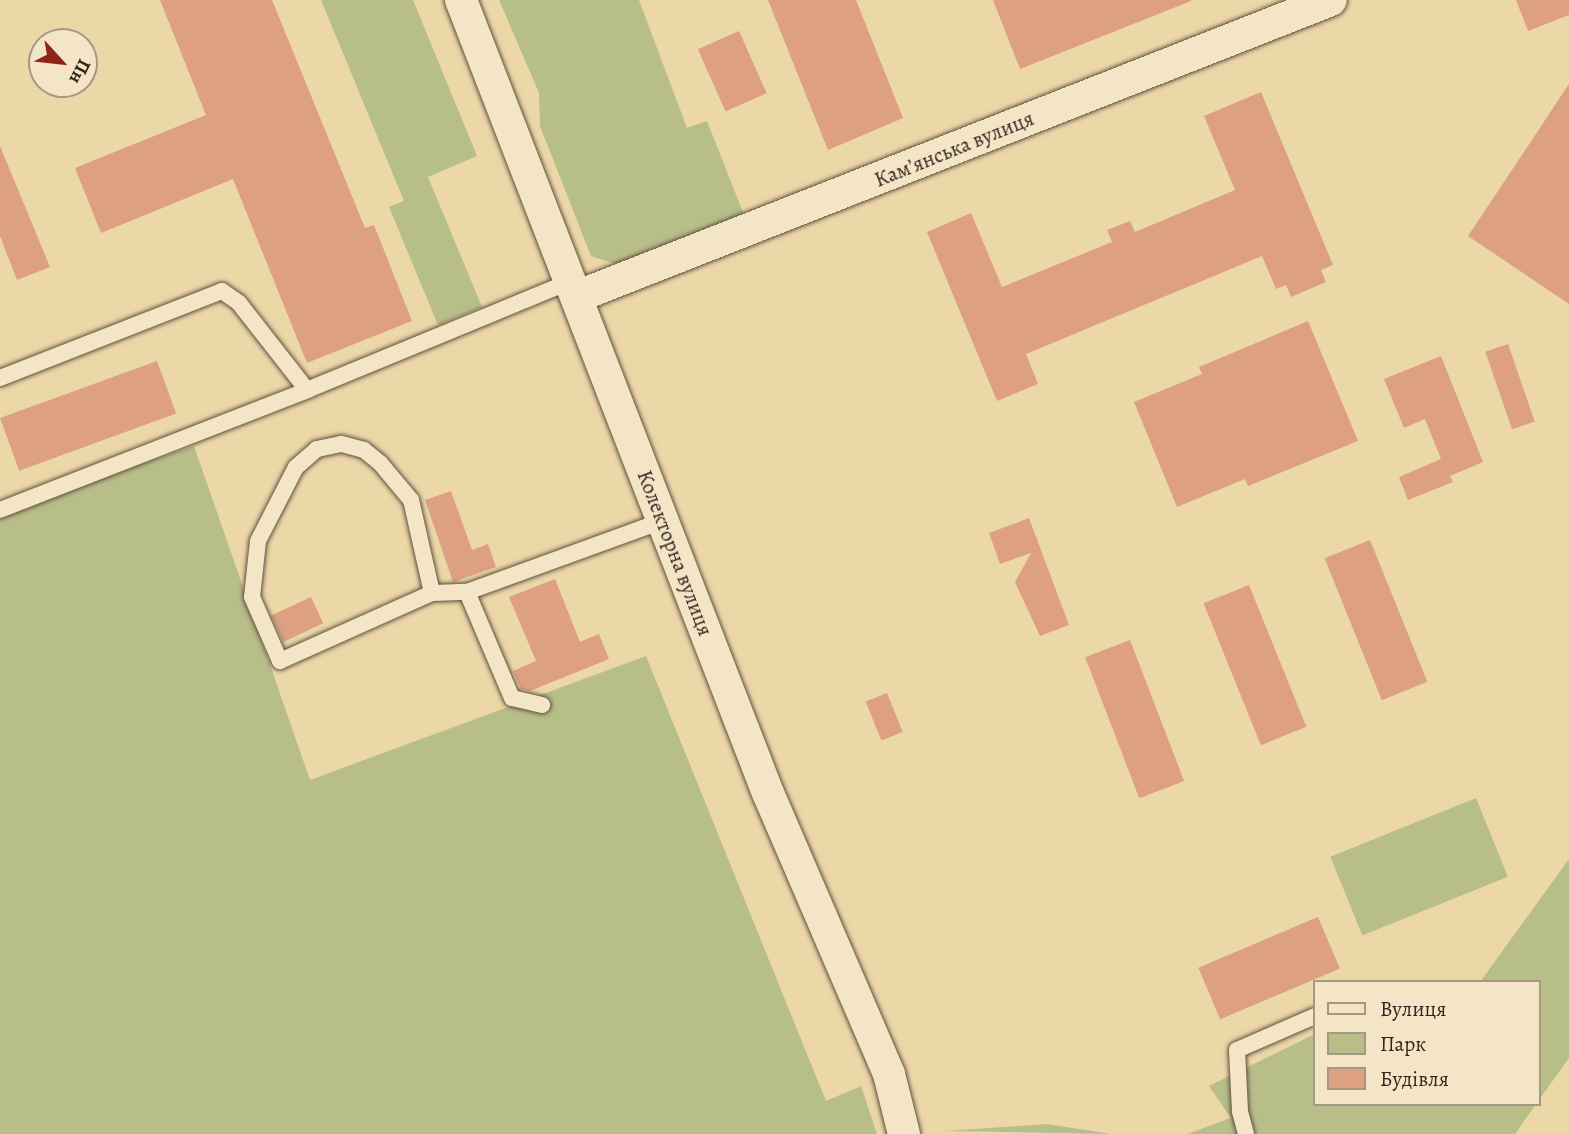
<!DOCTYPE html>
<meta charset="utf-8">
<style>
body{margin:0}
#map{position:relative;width:1569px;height:1134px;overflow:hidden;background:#ecd7a7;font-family:Alegreya,serif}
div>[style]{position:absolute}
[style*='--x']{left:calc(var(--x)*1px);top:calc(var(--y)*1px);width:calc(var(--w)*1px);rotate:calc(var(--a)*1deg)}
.green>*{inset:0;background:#b7be88;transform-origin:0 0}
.building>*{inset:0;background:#dda082;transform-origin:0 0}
.roads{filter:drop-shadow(0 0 2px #605141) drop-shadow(0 0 2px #605141)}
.service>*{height:16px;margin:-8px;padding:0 8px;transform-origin:8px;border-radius:8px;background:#f3e5c6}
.minor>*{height:32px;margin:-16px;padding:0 16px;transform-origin:16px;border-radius:16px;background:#f3e5c6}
span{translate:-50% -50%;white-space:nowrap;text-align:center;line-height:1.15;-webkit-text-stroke:5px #f3e5c6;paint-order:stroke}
.street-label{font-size:21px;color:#32241f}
.legend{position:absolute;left:1313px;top:980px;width:228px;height:126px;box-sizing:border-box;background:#f3e5c6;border:2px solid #a69883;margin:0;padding:9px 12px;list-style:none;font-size:21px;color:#32241f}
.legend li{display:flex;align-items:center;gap:14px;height:35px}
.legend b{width:35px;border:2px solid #a69883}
.north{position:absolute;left:28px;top:28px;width:70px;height:70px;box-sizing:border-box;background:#f3e5c6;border:2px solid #a69883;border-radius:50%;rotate:117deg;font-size:19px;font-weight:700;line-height:28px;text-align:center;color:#32241f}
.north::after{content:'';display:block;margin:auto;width:24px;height:32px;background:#8f2418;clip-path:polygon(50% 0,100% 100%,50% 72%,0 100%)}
</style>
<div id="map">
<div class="green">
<i style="clip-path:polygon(321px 0,413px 0,477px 156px,428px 177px,482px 307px,438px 325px,389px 207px,404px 201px)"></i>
<i style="clip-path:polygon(499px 0,639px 0,687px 128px,707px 121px,748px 225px,625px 267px,591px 256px,540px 126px,539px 93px)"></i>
<i style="clip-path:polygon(194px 446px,310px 780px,646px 656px,826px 1101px,861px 1086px,877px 1134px,0 1134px,0 512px)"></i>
<i style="left:1476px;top:798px;width:85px;height:157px;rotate:68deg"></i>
<i style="clip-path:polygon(1569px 859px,1569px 1058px,1539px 1100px,1539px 982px,1480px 982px)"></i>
<i style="clip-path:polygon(1315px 1034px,1315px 1104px,1536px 1104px,1515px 1134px,1187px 1134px,1231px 1118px,1209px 1086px)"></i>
<i style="clip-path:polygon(1047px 1124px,1111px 1134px,946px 1131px)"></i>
</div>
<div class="building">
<i style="clip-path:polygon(160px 0,272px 0,365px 228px,374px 225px,412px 321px,307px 363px,233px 179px,101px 233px,75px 168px,206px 115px)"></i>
<i style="clip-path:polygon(768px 0,856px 0,903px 118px,828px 150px)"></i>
<i style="clip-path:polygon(993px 0,1191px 0,1191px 1px,1020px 69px)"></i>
<i style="clip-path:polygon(1516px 0,1569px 0,1569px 15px,1528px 31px)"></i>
<i style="left:739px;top:31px;width:68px;height:45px;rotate:66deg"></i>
<i style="clip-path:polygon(1569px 84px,1569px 304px,1468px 236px)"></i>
<i style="clip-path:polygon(1261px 92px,1333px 265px,1321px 270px,1326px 282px,1291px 297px,1286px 285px,1276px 289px,1262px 256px,1026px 354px,1038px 384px,997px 401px,927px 232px,971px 213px,1002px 287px,1112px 242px,1107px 230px,1130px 221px,1135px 232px,1235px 190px,1204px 116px)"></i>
<i style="clip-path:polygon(0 146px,50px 267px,17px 280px,0 236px)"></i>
<i style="clip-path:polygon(1308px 321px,1358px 441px,1248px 486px,1245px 479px,1177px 507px,1134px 402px,1202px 374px,1199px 367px)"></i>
<i style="left:1508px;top:344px;width:82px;height:24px;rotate:71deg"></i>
<i style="clip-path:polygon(1441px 356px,1483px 462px,1450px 476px,1453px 482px,1408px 500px,1399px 477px,1441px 459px,1425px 419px,1404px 428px,1384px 379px)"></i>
<i style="left:157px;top:361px;width:56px;height:167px;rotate:70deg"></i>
<i style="clip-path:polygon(451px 491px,472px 550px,488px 544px,496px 567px,453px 582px,425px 500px)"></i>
<i style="clip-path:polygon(1029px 518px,1069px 625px,1040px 636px,1015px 582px,1031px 553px,1000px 564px,989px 533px)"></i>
<i style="left:1370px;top:540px;width:153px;height:49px;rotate:68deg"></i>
<i style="clip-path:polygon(555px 579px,580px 642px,599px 634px,609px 659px,530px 691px,521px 689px,513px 671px,536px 661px,509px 597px)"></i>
<i style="left:1249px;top:585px;width:153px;height:49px;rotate:68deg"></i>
<i style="left:311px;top:597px;width:29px;height:44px;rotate:65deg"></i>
<i style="left:1130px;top:640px;width:151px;height:48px;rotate:69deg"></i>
<i style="left:887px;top:693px;width:42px;height:23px;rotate:68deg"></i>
<i style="left:1318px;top:917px;width:56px;height:130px;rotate:67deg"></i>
</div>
<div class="roads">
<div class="service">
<i style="--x:0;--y:378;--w:238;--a:-21.4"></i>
<i style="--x:222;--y:291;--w:21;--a:35"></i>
<i style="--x:239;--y:303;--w:110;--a:52"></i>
<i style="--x:307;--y:390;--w:283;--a:-22.4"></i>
<i style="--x:0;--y:510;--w:330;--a:-21.3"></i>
<i style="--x:467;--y:592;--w:115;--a:67"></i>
<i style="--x:512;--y:698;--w:31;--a:13"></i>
<i style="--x:432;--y:593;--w:95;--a:-102.7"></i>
<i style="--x:411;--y:500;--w:48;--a:-130"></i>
<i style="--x:380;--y:463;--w:21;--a:-141"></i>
<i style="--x:364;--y:450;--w:24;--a:-165"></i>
<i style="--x:341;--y:444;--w:25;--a:168"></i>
<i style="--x:317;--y:449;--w:28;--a:139"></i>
<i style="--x:296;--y:467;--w:83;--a:117.2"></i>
<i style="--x:258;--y:541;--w:56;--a:96.1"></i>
<i style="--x:252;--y:597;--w:70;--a:66.4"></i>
<i style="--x:280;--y:661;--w:167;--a:-24.1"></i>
<i style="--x:432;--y:593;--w:35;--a:-2"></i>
<i style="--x:467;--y:592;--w:208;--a:-20"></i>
<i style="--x:1246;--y:1134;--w:24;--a:-105"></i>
<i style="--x:1240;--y:1111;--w:61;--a:-92.8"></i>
<i style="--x:1237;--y:1050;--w:85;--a:-23.6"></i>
</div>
<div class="minor">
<i style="--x:461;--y:0;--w:850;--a:68.84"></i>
<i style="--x:768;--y:793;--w:306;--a:66.7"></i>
<i style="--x:889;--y:1074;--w:62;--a:76"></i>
<i style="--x:576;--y:297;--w:811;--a:-21.47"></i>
</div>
</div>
<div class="street-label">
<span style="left:954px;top:149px;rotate:-22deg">Камʼянська вулиця</span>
<span style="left:675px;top:553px;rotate:69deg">Колекторна вулиця</span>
</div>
<ul class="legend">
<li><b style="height:9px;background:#f3e5c6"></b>Вулиця</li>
<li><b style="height:19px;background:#b7be88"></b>Парк</li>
<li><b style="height:19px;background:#dda082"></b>Будівля</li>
</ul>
<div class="north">Пн</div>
</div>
